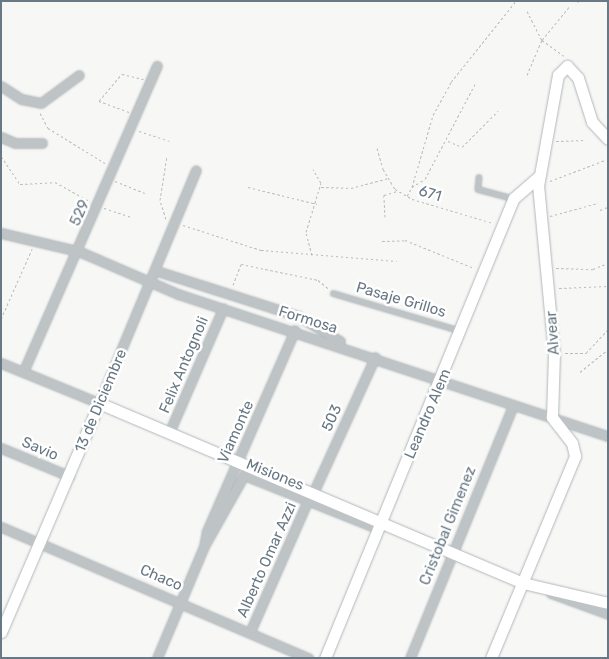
<!DOCTYPE html>
<style>
body{margin:0}
#map{position:relative;width:609px;height:659px;overflow:hidden;background:#f7f7f5;font-family:Rubik,sans-serif}
div>[style]{position:absolute}
[style*='--x']{left:calc(var(--x)*1px);top:calc(var(--y)*1px);width:calc(var(--w)*1px);rotate:calc(var(--a)*1deg)}
.path>*{height:1px;margin-top:-0.5px;transform-origin:0;background:repeating-linear-gradient(90deg,#b9bcbe 0 2.5px,transparent 0 5px)}
.roads{filter:drop-shadow(0 0 1px #b1b7bb) drop-shadow(0 0 1px #b1b7bb)}
.lane>*{height:4.5px;margin:-2.25px;padding:0 2.25px;transform-origin:2.25px;border-radius:2.25px;background:#bec3c6}
.street>*{height:9px;margin:-4.5px;padding:0 4.5px;transform-origin:4.5px;border-radius:4.5px;background:#bec3c6}
.secondary>*{height:11px;margin:-5.5px;padding:0 5.5px;transform-origin:5.5px;border-radius:5.5px;background:#fff}
span{translate:-50% -50%;white-space:nowrap;text-align:center;line-height:1.15;-webkit-text-stroke:5px #fff;paint-order:stroke}
.street-label{font-size:15px;color:#687884}
.frame{position:absolute;inset:0;border:2px solid #687884;pointer-events:none}
</style>
<div id="map">
<div class="path">
<i style="--x:577;--y:1;--w:2;--a:27"></i>
<i style="--x:527;--y:11;--w:33;--a:63"></i>
<i style="--x:542;--y:40;--w:27;--a:36"></i>
<i style="--x:527;--y:75;--w:38;--a:-67"></i>
<i style="--x:542;--y:40;--w:43;--a:-50.7"></i>
<i style="--x:129;--y:112;--w:32;--a:-160"></i>
<i style="--x:99;--y:101;--w:35;--a:-50"></i>
<i style="--x:122;--y:74;--w:22;--a:13"></i>
<i style="--x:40;--y:113;--w:17;--a:62"></i>
<i style="--x:48;--y:128;--w:67;--a:31.6"></i>
<i style="--x:139;--y:131;--w:32;--a:18"></i>
<i style="--x:448;--y:141;--w:15;--a:23"></i>
<i style="--x:462;--y:147;--w:51;--a:-45"></i>
<i style="--x:556;--y:141;--w:29;--a:-2"></i>
<i style="--x:377;--y:148;--w:22;--a:74"></i>
<i style="--x:383;--y:169;--w:23;--a:59"></i>
<i style="--x:395;--y:189;--w:20;--a:30"></i>
<i style="--x:412;--y:199;--w:84;--a:16.5"></i>
<i style="--x:1;--y:156;--w:34;--a:56"></i>
<i style="--x:20;--y:184;--w:35;--a:-3"></i>
<i style="--x:55;--y:182;--w:39;--a:29"></i>
<i style="--x:115;--y:181;--w:32;--a:22"></i>
<i style="--x:550;--y:181;--w:59;--a:-20.9"></i>
<i style="--x:248;--y:187;--w:71;--a:13.8"></i>
<i style="--x:321;--y:187;--w:30;--a:2"></i>
<i style="--x:351;--y:188;--w:38;--a:-15"></i>
<i style="--x:412;--y:187;--w:75;--a:-73.7"></i>
<i style="--x:433;--y:115;--w:38;--a:-61"></i>
<i style="--x:451;--y:82;--w:104;--a:-51.3"></i>
<i style="--x:407;--y:196;--w:10;--a:-61"></i>
<i style="--x:412;--y:187;--w:15;--a:-32"></i>
<i style="--x:425;--y:179;--w:107;--a:-62.2"></i>
<i style="--x:104;--y:208;--w:28;--a:18"></i>
<i style="--x:600;--y:210;--w:9;--a:-21"></i>
<i style="--x:550;--y:216;--w:50;--a:-15.2"></i>
<i style="--x:385;--y:217;--w:22;--a:-93"></i>
<i style="--x:384;--y:195;--w:14;--a:-17"></i>
<i style="--x:166;--y:219;--w:20;--a:-108"></i>
<i style="--x:160;--y:200;--w:45;--a:-81"></i>
<i style="--x:183;--y:225;--w:82;--a:17.8"></i>
<i style="--x:261;--y:250;--w:136;--a:4.6"></i>
<i style="--x:382;--y:241;--w:23;--a:-2"></i>
<i style="--x:405;--y:240;--w:74;--a:22.1"></i>
<i style="--x:312;--y:255;--w:24;--a:-105"></i>
<i style="--x:306;--y:232;--w:51;--a:-73"></i>
<i style="--x:321;--y:183;--w:16;--a:-120"></i>
<i style="--x:556;--y:268;--w:37;--a:2"></i>
<i style="--x:593;--y:269;--w:16;--a:-22"></i>
<i style="--x:233;--y:285;--w:22;--a:-69"></i>
<i style="--x:241;--y:264;--w:79;--a:11.7"></i>
<i style="--x:318;--y:280;--w:14;--a:39"></i>
<i style="--x:559;--y:288;--w:49;--a:-2.3"></i>
<i style="--x:1;--y:319;--w:77;--a:-66.1"></i>
<i style="--x:565;--y:353;--w:21;--a:0"></i>
<i style="--x:586;--y:353;--w:33;--a:-47"></i>
<i style="--x:580;--y:372;--w:36;--a:-39"></i>
</div>
<div class="roads">
<div class="lane">
<i style="--x:479;--y:177;--w:12;--a:95"></i>
<i style="--x:478;--y:189;--w:35;--a:15"></i>
<i style="--x:333;--y:293;--w:130;--a:16.5"></i>
</div>
<div class="street">
<i style="--x:1;--y:86;--w:24;--a:33"></i>
<i style="--x:21;--y:99;--w:20;--a:11"></i>
<i style="--x:41;--y:103;--w:47;--a:-36.4"></i>
<i style="--x:1;--y:137;--w:15;--a:23"></i>
<i style="--x:15;--y:143;--w:27;--a:0"></i>
<i style="--x:1;--y:233;--w:79;--a:13.2"></i>
<i style="--x:78;--y:251;--w:109;--a:23.3"></i>
<i style="--x:178;--y:294;--w:453;--a:18.3"></i>
<i style="--x:157;--y:271;--w:148;--a:17.7"></i>
<i style="--x:298;--y:316;--w:49;--a:30.8"></i>
<i style="--x:1;--y:363;--w:106;--a:22.2"></i>
<i style="--x:99;--y:403;--w:252;--a:-67.4"></i>
<i style="--x:24;--y:370;--w:332;--a:-66.4"></i>
<i style="--x:169;--y:433;--w:136;--a:-66.6"></i>
<i style="--x:1;--y:448;--w:74;--a:22.4"></i>
<i style="--x:314;--y:491;--w:147;--a:-65.5"></i>
<i style="--x:1;--y:527;--w:334;--a:23.1"></i>
<i style="--x:204;--y:546;--w:81;--a:-60.6"></i>
<i style="--x:244;--y:475;--w:145;--a:21.8"></i>
<i style="--x:551;--y:593;--w:61;--a:20.2"></i>
<i style="--x:250;--y:632;--w:144;--a:-66.3"></i>
<i style="--x:157;--y:658;--w:121;--a:-67.2"></i>
<i style="--x:204;--y:546;--w:15;--a:-79"></i>
<i style="--x:207;--y:531;--w:219;--a:-66.4"></i>
<i style="--x:410;--y:658;--w:273;--a:-67.8"></i>
</div>
<div class="secondary">
<i style="--x:1;--y:632;--w:249;--a:-66.8"></i>
<i style="--x:99;--y:403;--w:461;--a:23"></i>
<i style="--x:523;--y:583;--w:87;--a:13.2"></i>
<i style="--x:325;--y:658;--w:497;--a:-67.7"></i>
<i style="--x:514;--y:198;--w:32;--a:-41"></i>
<i style="--x:491;--y:658;--w:219;--a:-67.4"></i>
<i style="--x:575;--y:456;--w:13;--a:-103"></i>
<i style="--x:572;--y:443;--w:33;--a:-128"></i>
<i style="--x:552;--y:417;--w:63;--a:-88.2"></i>
<i style="--x:554;--y:354;--w:169;--a:-95.4"></i>
<i style="--x:538;--y:186;--w:113;--a:-79.8"></i>
<i style="--x:558;--y:75;--w:13;--a:-45"></i>
<i style="--x:567;--y:66;--w:16;--a:47"></i>
<i style="--x:578;--y:78;--w:46;--a:72.3"></i>
<i style="--x:592;--y:122;--w:23;--a:47"></i>
</div>
</div>
<div class="street-label">
<span style="left:430px;top:194px;rotate:17deg">671</span>
<span style="left:80px;top:213px;rotate:-66deg">529</span>
<span style="left:401px;top:300px;rotate:16deg">Pasaje Grillos</span>
<span style="left:308px;top:320px;rotate:17deg">Formosa</span>
<span style="left:553px;top:333px;rotate:-94deg">Alvear</span>
<span style="left:184px;top:365px;rotate:-67deg">Felix Antognoli</span>
<span style="left:101px;top:401px;rotate:-67deg">13 de Diciembre</span>
<span style="left:428px;top:414px;rotate:-67deg">Leandro Alem</span>
<span style="left:332px;top:418px;rotate:-66deg">503</span>
<span style="left:236px;top:432px;rotate:-66deg">Viamonte</span>
<span style="left:40px;top:449px;rotate:23deg">Savio</span>
<span style="left:275px;top:475px;rotate:22deg">Misiones</span>
<span style="left:448px;top:526px;rotate:-68deg">Cristobal Gimenez</span>
<span style="left:267px;top:560px;rotate:-66deg">Alberto Omar Azzi</span>
<span style="left:161px;top:578px;rotate:23deg">Chaco</span>
</div>
<div class="frame"></div>
</div>
